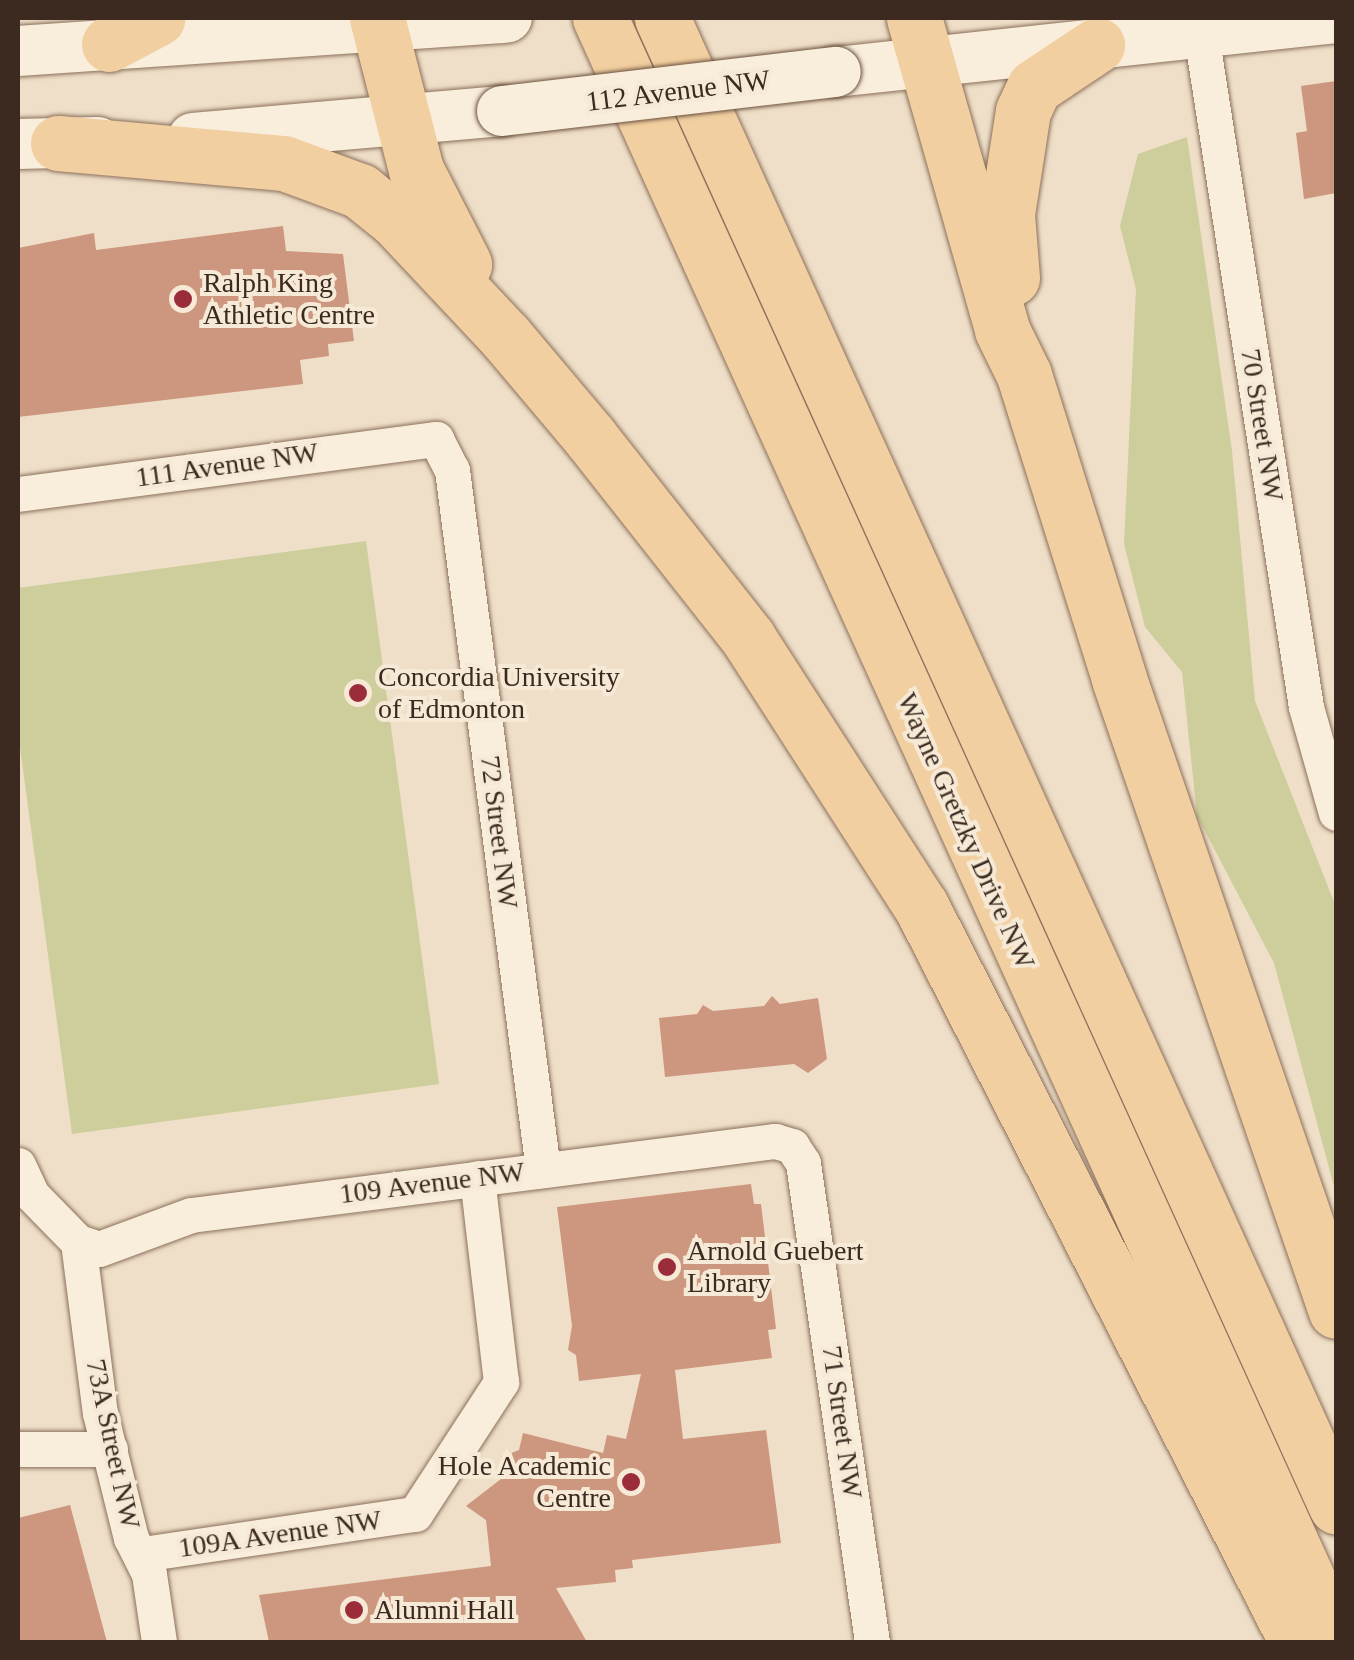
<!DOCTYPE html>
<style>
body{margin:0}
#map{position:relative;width:1354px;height:1660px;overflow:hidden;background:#efdfc8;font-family:"Times New Roman",serif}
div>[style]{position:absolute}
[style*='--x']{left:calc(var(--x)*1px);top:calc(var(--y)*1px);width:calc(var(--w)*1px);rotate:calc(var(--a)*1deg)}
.green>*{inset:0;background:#cdce9b}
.building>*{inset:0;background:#cd967e}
.roads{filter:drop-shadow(0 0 2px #8b705c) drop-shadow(0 0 2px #8b705c)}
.minor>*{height:35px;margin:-17.5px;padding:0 17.5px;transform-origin:17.5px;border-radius:17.5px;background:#f9eddb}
.secondary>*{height:50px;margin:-25px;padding:0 25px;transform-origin:25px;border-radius:25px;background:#f9eddb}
.primary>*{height:55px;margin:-27.5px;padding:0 27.5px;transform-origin:27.5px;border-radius:27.5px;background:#f1cfa0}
.bridges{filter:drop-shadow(0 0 2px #6d513f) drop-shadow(0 0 2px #6d513f)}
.secondary-bridge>*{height:50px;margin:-25px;padding:0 25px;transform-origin:25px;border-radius:25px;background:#f9eddb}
.dots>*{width:28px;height:28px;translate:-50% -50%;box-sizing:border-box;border:5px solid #f6ead7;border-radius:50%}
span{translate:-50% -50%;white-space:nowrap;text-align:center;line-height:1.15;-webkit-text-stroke:8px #f6ead7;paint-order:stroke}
.street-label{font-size:28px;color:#3c2a20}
.poi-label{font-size:28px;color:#3c2a20}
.left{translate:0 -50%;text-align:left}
.right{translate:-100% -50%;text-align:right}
.frame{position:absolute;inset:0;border:20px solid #3c2a20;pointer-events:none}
</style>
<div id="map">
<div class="green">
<i style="clip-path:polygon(1187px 137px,1232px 451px,1255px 701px,1336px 907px,1336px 1194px,1274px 963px,1197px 816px,1182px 672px,1145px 627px,1124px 544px,1136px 289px,1120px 226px,1138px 154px)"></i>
<i style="clip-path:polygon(366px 541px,439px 1084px,72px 1134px,18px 732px,18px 588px)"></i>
</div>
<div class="building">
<i style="clip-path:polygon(1336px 81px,1336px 193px,1304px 199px,1296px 133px,1307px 131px,1301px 86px)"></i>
<i style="clip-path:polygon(283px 226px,286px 251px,343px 254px,354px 341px,328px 344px,329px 356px,300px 360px,303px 384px,18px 417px,18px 248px,94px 233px,96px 250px)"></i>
<i style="clip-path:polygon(772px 996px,780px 1004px,818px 998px,827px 1059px,808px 1073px,794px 1064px,665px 1077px,659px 1018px,697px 1014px,703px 1005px,713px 1011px,764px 1006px)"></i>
<i style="clip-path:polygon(751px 1184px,754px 1204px,761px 1204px,776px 1329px,768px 1330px,772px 1358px,675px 1370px,683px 1439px,766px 1430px,781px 1543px,632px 1560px,633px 1568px,615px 1570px,616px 1582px,556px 1588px,587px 1642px,269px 1642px,259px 1595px,491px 1566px,486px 1520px,466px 1506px,514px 1469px,501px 1457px,519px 1450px,523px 1433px,603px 1453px,607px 1435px,626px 1439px,641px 1374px,579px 1381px,576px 1355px,568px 1350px,572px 1326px,557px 1207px)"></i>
<i style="clip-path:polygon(70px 1505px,107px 1642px,18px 1642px,18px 1518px)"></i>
</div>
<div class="roads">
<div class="minor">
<i style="--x:1201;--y:34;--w:681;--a:81.13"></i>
<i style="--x:1306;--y:707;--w:110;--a:74.2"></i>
<i style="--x:18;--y:494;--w:422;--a:-7.5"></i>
<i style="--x:436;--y:439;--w:35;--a:63"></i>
<i style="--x:452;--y:470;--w:706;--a:82.59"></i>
<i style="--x:18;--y:1165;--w:33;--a:65"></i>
<i style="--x:32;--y:1195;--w:66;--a:45.6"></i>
<i style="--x:78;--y:1242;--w:22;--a:18"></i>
<i style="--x:99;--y:1249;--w:98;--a:-20.3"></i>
<i style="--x:191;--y:1215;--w:589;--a:-7.22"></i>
<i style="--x:775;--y:1141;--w:18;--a:16"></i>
<i style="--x:792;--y:1146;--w:20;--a:57"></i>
<i style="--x:803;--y:1163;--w:484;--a:81.8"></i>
<i style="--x:78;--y:1242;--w:172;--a:82.7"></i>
<i style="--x:100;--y:1413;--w:129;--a:76.1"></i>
<i style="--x:131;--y:1538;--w:40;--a:63.4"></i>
<i style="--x:149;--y:1574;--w:69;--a:81.6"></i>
<i style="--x:18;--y:1449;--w:92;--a:0"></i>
<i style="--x:143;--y:1554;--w:275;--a:-8.4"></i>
<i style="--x:415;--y:1514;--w:158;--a:-56.9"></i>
<i style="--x:501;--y:1382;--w:205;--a:-96.7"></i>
</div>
<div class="secondary">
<i style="--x:18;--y:51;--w:490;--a:-3.9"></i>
<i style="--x:836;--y:72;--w:503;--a:-6.16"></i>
<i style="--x:193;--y:138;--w:310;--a:-5"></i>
<i style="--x:18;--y:144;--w:80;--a:-1.4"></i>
</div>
<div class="primary">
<i style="--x:377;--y:18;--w:157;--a:75.6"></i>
<i style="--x:416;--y:170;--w:106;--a:62.9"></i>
<i style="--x:600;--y:18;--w:1783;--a:65.62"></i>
<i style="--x:662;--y:18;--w:1634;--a:65.63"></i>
<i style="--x:914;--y:18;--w:324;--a:74.2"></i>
<i style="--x:1002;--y:330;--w:50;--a:63.9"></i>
<i style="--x:1024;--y:375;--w:318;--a:72.6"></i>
<i style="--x:1119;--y:679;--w:668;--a:71.05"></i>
<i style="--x:109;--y:44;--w:55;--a:-28"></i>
<i style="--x:58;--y:143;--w:227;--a:5.1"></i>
<i style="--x:284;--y:163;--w:81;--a:20.2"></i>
<i style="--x:360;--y:191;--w:46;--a:38.9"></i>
<i style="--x:396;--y:220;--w:159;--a:46.8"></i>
<i style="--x:505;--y:336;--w:132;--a:49.9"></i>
<i style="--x:590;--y:437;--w:256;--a:51.8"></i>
<i style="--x:748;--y:638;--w:319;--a:57.2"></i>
<i style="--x:921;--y:906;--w:826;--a:62.94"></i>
<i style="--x:1012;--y:278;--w:64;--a:-94.5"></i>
<i style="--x:1007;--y:214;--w:104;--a:-81.2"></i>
<i style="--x:1023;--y:111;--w:26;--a:-65"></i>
<i style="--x:1034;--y:87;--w:76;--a:-33.7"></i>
</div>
</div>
<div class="bridges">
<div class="secondary-bridge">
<i style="--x:502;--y:111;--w:336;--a:-6.7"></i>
</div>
</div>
<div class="dots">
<i style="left:183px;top:299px;background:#9b2c39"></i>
<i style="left:358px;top:693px;background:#9b2c39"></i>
<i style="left:667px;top:1267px;background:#9b2c39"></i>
<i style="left:631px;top:1482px;background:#9b2c39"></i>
<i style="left:354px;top:1610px;background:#9b2c39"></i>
</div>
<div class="street-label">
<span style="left:678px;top:91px;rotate:-7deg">112 Avenue NW</span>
<span style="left:1262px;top:425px;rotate:81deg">70 Street NW</span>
<span style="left:227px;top:465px;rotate:-8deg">111 Avenue NW</span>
<span style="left:966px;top:831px;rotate:66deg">Wayne Gretzky Drive NW</span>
<span style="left:499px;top:832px;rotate:83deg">72 Street NW</span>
<span style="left:432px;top:1183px;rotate:-7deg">109 Avenue NW</span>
<span style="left:842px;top:1422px;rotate:82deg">71 Street NW</span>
<span style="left:113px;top:1444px;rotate:78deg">73A Street NW</span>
<span style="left:280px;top:1534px;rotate:-8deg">109A Avenue NW</span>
</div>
<div class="poi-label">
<span class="left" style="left:203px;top:299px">Ralph King<br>Athletic Centre</span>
<span class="left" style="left:378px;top:693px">Concordia University<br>of Edmonton</span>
<span class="left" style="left:687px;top:1267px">Arnold Guebert<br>Library</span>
<span class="right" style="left:611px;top:1482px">Hole Academic<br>Centre</span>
<span class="left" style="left:374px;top:1610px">Alumni Hall</span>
</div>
<div class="frame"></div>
</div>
